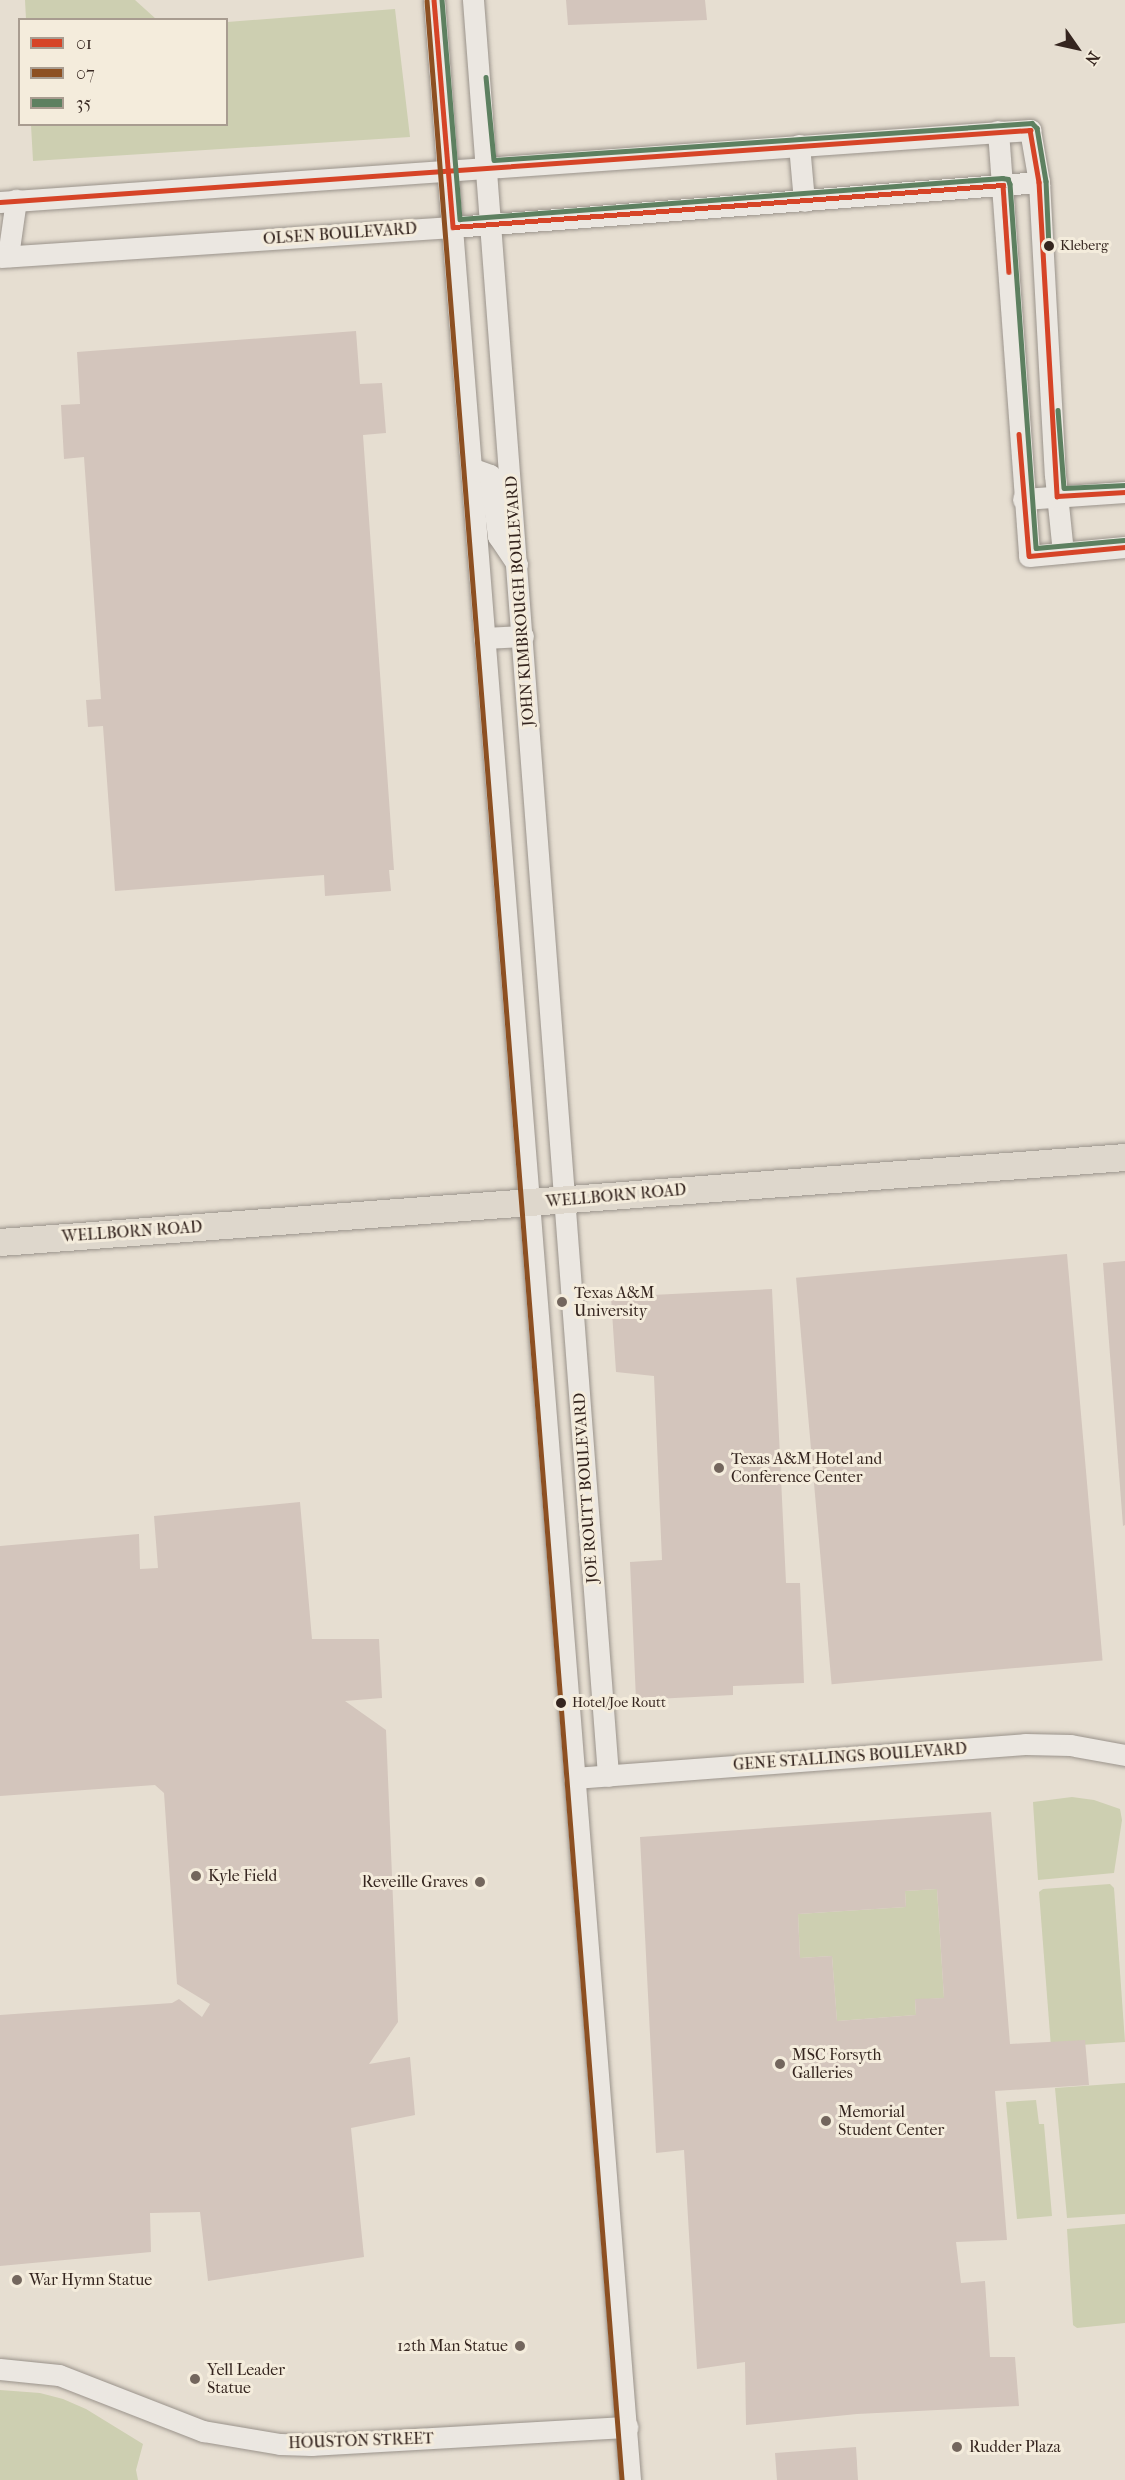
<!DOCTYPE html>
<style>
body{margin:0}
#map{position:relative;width:1125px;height:2480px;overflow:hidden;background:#e6ded1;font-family:"IM FELL French Canon",serif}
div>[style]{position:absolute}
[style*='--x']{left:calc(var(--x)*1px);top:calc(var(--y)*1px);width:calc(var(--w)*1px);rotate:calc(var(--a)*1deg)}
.green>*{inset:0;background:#cdcfb1}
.building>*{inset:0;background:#d3c5bc;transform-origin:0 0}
.roads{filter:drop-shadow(0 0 2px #9a938b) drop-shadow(0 0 2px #9a938b)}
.minor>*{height:21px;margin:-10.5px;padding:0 10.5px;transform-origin:10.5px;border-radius:10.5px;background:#ebe7e1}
.major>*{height:27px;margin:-13.5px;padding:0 13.5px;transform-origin:13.5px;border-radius:13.5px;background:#ded7cc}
.bus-1>*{height:4.5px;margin:-2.25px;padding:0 2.25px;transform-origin:2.25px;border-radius:2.25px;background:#d64427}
.bus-2>*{height:4.5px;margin:-2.25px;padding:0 2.25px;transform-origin:2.25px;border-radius:2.25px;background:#8d5022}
.bus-3>*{height:4.5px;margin:-2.25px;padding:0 2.25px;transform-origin:2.25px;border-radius:2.25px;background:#5d8060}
.dots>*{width:16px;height:16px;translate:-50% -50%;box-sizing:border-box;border:3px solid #f4ecdc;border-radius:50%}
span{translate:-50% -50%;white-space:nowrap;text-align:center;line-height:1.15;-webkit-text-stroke:6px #f4ecdc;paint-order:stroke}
.bus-label{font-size:14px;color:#35251f}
.left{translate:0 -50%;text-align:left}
.street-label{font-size:16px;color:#35251f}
.poi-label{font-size:16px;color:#35251f}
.right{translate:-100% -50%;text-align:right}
.legend{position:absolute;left:18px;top:18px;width:210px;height:108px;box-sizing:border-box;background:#f4ecdc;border:2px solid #a89c90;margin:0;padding:8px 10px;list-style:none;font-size:18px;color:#35251f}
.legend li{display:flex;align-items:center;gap:12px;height:30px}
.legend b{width:30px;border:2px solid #a89c90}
.north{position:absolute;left:1047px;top:18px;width:60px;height:60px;-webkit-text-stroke:4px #f4ecdc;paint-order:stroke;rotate:124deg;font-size:16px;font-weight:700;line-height:24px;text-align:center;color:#35251f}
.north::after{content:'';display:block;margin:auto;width:21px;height:27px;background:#35251f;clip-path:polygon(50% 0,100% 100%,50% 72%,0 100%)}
</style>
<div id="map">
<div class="green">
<i style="clip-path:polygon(25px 0,135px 0,156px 19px,26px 19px)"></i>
<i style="clip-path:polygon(395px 9px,410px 137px,33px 161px,31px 125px,226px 124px,227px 22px)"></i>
<i style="clip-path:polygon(1072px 1797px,1094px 1800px,1120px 1809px,1122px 1820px,1114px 1873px,1038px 1880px,1033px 1802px)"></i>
<i style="clip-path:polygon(1110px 1884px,1114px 1888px,1125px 2042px,1051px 2047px,1039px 1892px,1043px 1889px)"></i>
<i style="clip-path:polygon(937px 1889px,944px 1998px,915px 2000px,916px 2015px,837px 2021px,832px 1956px,800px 1958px,798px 1914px,906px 1907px,905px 1891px)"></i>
<i style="clip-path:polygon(1125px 2083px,1125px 2214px,1067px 2218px,1055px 2088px)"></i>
<i style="clip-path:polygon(1036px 2100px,1039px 2124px,1044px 2124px,1052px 2216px,1017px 2219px,1006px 2102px)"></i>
<i style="clip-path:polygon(1125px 2224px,1125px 2323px,1077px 2328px,1073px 2325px,1067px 2229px)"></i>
<i style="clip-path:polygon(0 2390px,40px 2393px,63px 2399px,86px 2409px,143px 2444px,136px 2470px,138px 2480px,0 2480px)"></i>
</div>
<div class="building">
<i style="clip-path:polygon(566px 0,705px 0,707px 20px,568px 25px)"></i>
<i style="clip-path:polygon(356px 331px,360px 384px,382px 383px,386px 433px,363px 435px,394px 870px,389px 870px,391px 891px,325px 896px,324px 875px,115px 891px,103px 726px,88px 727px,86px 700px,101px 699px,84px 457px,64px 459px,61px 405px,80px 404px,77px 352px)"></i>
<i style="left:1067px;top:1254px;width:408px;height:272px;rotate:85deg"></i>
<i style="clip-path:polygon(1125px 1261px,1125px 1525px,1123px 1526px,1103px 1263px)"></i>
<i style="clip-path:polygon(772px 1289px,786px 1583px,800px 1583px,804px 1683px,733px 1686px,733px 1695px,636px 1700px,630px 1562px,662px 1560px,654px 1376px,616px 1372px,611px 1297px)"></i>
<i style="clip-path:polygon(300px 1502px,312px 1639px,379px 1639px,382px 1698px,345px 1701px,386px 1730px,398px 2022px,369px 2064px,410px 2057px,415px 2115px,351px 2128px,364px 2257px,208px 2281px,200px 2212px,150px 2213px,151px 2252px,0 2266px,0 2015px,172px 2003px,179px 1999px,202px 2017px,210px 2004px,177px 1984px,164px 1793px,155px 1785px,0 1796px,0 1546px,139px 1534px,140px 1569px,158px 1568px,154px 1516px)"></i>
<i style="clip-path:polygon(evenodd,991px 1812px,1010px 2044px,1085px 2040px,1089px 2085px,995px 2091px,1007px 2240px,956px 2242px,961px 2283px,985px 2281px,990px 2357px,1015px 2357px,1019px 2406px,857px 2414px,746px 2425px,745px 2362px,697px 2369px,684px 2150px,656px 2153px,640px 1837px,991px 1812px,937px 1889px,944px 1998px,915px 1999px,916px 2015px,837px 2021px,832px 1956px,800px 1958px,798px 1914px,906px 1907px,905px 1891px,937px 1889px)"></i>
<i style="clip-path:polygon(856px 2447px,858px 2480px,777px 2480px,775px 2453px)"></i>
</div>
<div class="roads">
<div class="minor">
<i style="--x:434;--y:0;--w:2488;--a:85.48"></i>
<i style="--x:473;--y:0;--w:1781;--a:85.65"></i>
<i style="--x:998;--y:131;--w:426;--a:85.8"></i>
<i style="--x:1029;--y:556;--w:96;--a:-5.4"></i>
<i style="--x:799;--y:145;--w:56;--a:84.9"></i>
<i style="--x:0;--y:202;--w:1033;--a:-4"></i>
<i style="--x:1030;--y:130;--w:53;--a:80.2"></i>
<i style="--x:1039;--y:182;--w:293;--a:86.9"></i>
<i style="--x:1055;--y:475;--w:78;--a:84.1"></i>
<i style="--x:8;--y:256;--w:57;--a:-81.9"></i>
<i style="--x:0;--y:257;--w:454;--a:-3.8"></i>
<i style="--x:453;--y:227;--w:588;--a:-4.39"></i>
<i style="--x:471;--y:468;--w:20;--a:20"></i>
<i style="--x:490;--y:475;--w:62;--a:82.5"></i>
<i style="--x:498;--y:536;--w:34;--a:56"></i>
<i style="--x:1023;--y:499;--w:102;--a:-3.9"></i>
<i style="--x:484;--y:638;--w:39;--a:-3"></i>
<i style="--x:574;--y:1778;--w:452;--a:-4.3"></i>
<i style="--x:1025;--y:1744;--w:45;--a:1.3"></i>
<i style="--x:1070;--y:1745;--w:56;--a:10.3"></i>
<i style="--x:0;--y:2369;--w:59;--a:5.8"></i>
<i style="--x:59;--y:2375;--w:155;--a:21.3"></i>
<i style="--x:203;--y:2431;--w:78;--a:9.6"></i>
<i style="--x:280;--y:2444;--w:32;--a:2"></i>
<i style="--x:312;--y:2445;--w:316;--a:-3.3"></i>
</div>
<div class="major">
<i style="--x:0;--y:1242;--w:1128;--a:-4.32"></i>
</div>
</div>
<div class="bus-1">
<i style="--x:434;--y:0;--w:228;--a:85.2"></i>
<i style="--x:453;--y:227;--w:552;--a:-4.37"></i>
<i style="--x:1003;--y:185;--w:87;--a:86.1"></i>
<i style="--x:0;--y:202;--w:1033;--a:-4"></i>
<i style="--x:1030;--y:130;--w:53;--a:80.2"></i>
<i style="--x:1039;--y:182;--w:315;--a:86.7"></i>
<i style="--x:1057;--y:496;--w:68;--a:-3.4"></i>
<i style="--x:1019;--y:434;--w:122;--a:85.3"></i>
<i style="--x:1029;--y:556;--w:96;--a:-5.4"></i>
</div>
<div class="bus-2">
<i style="--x:427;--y:1;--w:2487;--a:85.5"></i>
</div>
<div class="bus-3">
<i style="--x:442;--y:0;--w:220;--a:85.3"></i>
<i style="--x:460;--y:219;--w:544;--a:-4.33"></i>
<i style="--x:1002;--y:178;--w:6;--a:9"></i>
<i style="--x:1008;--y:179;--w:5;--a:68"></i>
<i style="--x:1010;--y:184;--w:365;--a:85.9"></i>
<i style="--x:1036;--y:548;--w:88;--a:-5.2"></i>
<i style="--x:486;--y:77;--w:83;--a:84.5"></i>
<i style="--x:494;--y:160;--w:539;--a:-3.93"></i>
<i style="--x:1032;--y:123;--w:7;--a:45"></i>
<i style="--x:1037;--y:128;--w:54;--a:80.4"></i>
<i style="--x:1046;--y:181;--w:65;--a:87.4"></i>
<i style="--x:1058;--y:410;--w:78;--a:85.6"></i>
<i style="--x:1064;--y:488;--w:61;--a:-2.8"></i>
</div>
<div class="dots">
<i style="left:1049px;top:246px;background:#35251f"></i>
<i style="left:562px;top:1302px;background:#73665d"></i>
<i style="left:719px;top:1468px;background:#73665d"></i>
<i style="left:561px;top:1703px;background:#35251f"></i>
<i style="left:196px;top:1876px;background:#73665d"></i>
<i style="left:480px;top:1882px;background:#73665d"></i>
<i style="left:780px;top:2064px;background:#73665d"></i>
<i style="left:826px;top:2121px;background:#73665d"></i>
<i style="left:17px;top:2280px;background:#73665d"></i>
<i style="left:520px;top:2346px;background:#73665d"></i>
<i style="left:195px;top:2379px;background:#73665d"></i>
<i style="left:957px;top:2447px;background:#73665d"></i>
</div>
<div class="bus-label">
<span class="left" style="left:1060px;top:246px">Kleberg</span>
<span class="left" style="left:572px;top:1703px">Hotel/Joe Routt</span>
</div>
<div class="street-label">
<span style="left:340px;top:234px;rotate:-4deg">OLSEN BOULEVARD</span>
<span style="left:520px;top:601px;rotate:-94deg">JOHN KIMBROUGH BOULEVARD</span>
<span style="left:616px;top:1196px;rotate:-5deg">WELLBORN ROAD</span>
<span style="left:132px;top:1232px;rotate:-4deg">WELLBORN ROAD</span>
<span style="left:586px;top:1488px;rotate:-94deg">JOE ROUTT BOULEVARD</span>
<span style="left:850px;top:1757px;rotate:-4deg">GENE STALLINGS BOULEVARD</span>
<span style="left:361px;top:2441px;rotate:-2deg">HOUSTON STREET</span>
</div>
<div class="poi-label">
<span class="left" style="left:574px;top:1302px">Texas A&amp;M<br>University</span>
<span class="left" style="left:731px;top:1468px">Texas A&amp;M Hotel and<br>Conference Center</span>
<span class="left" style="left:208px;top:1876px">Kyle Field</span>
<span class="right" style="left:468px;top:1882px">Reveille Graves</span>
<span class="left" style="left:792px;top:2064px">MSC Forsyth<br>Galleries</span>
<span class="left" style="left:838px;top:2121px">Memorial<br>Student Center</span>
<span class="left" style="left:29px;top:2280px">War Hymn Statue</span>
<span class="right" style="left:508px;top:2346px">12th Man Statue</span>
<span class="left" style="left:207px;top:2379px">Yell Leader<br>Statue</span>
<span class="left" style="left:969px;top:2447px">Rudder Plaza</span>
</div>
<ul class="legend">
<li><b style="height:8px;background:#d64427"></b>01</li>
<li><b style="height:8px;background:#8d5022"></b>07</li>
<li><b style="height:8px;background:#5d8060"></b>35</li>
</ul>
<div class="north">N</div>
</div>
